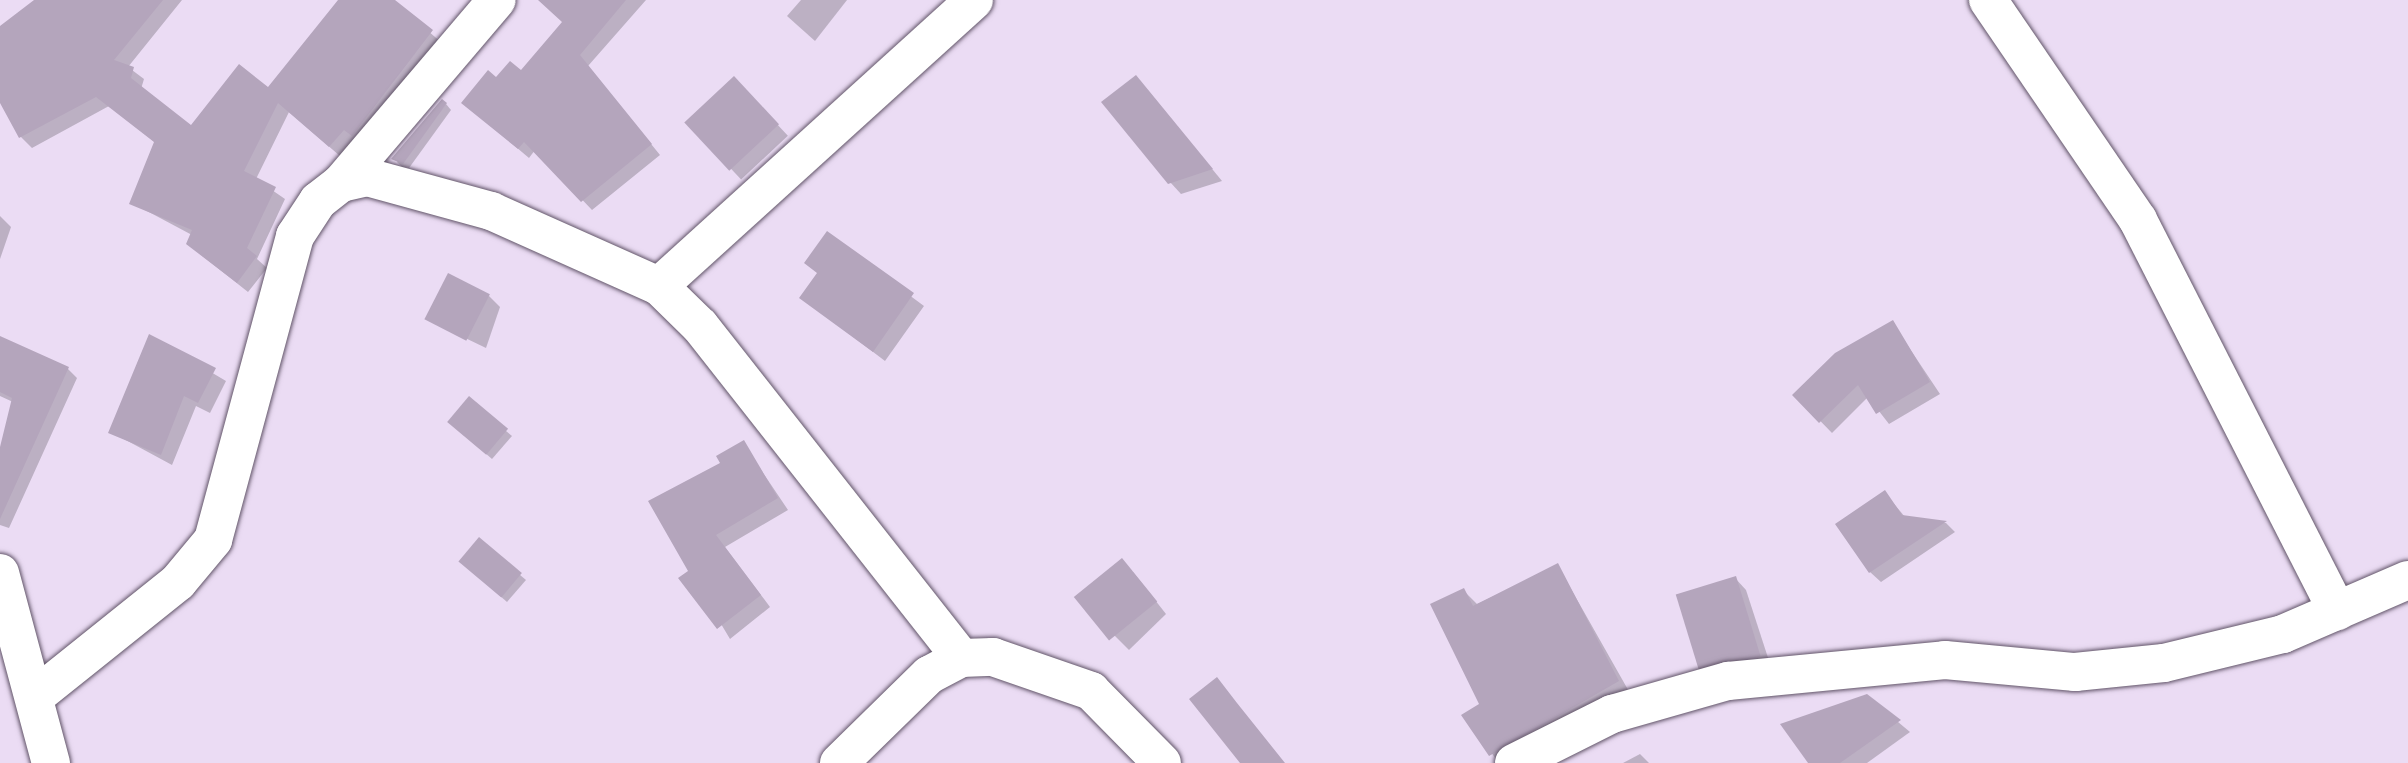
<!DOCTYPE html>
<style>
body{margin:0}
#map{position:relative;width:2408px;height:763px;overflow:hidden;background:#ebdcf4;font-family:Bitter,serif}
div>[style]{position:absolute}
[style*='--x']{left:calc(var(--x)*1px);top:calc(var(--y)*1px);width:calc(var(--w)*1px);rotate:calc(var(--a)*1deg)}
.shadow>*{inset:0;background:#0003;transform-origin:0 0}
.building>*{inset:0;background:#b4a5bc;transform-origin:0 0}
.roads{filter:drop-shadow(0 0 2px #615468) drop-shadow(0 0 2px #615468)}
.minor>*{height:38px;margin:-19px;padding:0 19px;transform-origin:19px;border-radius:19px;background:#fff}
span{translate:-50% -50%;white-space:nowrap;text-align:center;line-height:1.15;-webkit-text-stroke:6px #fff;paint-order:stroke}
</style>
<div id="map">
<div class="shadow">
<i style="clip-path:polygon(41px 0,182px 0,128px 67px,144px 79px,141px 89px,192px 128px,268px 90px,340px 0,392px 0,442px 43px,340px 156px,289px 112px,256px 179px,285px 199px,257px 259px,267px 268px,248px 292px,200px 254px,192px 235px,132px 203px,156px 143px,109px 106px,32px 148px,21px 137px,0 99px,0 36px)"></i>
<i style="clip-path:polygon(540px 0,646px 0,588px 66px,660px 155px,592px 210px,535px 150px,529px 158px,464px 103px,522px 73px,564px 22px)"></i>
<i style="clip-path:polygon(801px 0,847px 0,815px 41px,787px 16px)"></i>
<i style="left:734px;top:78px;width:79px;height:64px;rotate:47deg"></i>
<i style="clip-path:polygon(1146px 88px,1222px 181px,1181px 194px,1170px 182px)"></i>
<i style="clip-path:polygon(446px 104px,451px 110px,409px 168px,402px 167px,397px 162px)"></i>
<i style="clip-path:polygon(0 216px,11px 227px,0 259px)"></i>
<i style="clip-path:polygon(827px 234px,924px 306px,885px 361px,802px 298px,819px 275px)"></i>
<i style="clip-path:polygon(489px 296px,500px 307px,486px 348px,432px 322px)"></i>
<i style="clip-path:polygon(1892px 322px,1940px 394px,1889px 424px,1868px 397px,1832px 433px,1795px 395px)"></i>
<i style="clip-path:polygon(150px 336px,226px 381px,210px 413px,196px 406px,172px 465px,111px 432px)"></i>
<i style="clip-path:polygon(0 351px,68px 369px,77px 378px,9px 528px,0 525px,0 455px,13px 402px,0 396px)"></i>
<i style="clip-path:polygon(455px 427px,506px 431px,512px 436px,492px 459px)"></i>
<i style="clip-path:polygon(743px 443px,788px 510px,725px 547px,770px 607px,730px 639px,690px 572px,723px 463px)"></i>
<i style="clip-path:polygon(1885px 493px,1905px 517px,1946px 523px,1955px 532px,1881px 582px,1870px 572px)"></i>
<i style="clip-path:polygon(479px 540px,526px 580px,507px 602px,466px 566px)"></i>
<i style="clip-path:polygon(1558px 566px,1631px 695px,1499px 763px,1464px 716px,1481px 704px,1464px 591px,1477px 604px)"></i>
<i style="clip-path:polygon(1133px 572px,1166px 614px,1129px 650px,1080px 601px)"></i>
<i style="clip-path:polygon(1735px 578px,1746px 590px,1771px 667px,1712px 677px,1700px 665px)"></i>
<i style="clip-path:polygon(1867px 696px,1910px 732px,1867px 763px,1810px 763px)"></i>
<i style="clip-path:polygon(1640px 754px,1649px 763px,1623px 763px)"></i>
</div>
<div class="building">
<i style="clip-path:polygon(34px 0,163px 0,114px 60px,134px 67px,131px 78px,191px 125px,239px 64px,268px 87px,338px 0,395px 0,433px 30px,352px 136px,344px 130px,329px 147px,278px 103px,244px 171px,276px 187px,247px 248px,257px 256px,237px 283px,186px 244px,192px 230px,129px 204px,154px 142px,96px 97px,19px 138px,0 103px,0 26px)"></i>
<i style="clip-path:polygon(538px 0,626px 0,580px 55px,652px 144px,581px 202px,524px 142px,518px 149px,461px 103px,488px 70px,496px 77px,510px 61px,521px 70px,562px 22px)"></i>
<i style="clip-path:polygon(1136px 75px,1213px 169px,1168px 184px,1101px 102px)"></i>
<i style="left:734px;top:76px;width:66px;height:68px;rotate:47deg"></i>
<i style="clip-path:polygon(442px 99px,447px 103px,403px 164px,391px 159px)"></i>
<i style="clip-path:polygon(827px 231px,914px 293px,873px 352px,799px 298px,817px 273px,804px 263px)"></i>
<i style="left:448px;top:273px;width:47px;height:52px;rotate:27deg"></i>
<i style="clip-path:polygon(1893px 320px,1930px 382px,1876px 414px,1858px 385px,1819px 423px,1792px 395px,1835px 353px)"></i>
<i style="clip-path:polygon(149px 334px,216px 368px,198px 403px,184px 396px,161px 455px,108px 433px)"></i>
<i style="clip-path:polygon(0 336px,69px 367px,0 519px,0 447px,12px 398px,0 392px)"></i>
<i style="left:469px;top:396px;width:51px;height:34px;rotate:40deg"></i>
<i style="clip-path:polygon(744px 440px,778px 498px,716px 535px,761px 595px,717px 629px,678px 578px,688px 571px,648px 501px,720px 463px,716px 456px)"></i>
<i style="clip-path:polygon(1885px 490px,1902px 515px,1947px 521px,1869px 573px,1835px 524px)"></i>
<i style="left:479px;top:537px;width:56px;height:32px;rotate:40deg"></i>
<i style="left:1122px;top:558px;width:56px;height:62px;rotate:51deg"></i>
<i style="clip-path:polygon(1558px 563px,1619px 681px,1489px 756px,1461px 715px,1479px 704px,1430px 604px,1464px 588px,1473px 606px)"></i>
<i style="left:1736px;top:576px;width:84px;height:63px;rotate:73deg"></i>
<i style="clip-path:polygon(1217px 677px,1237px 703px,1285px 763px,1240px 763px,1189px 699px)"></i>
<i style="clip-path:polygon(1867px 694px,1901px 720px,1840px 763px,1808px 763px,1780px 724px)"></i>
</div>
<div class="roads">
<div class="minor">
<i style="--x:1988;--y:0;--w:266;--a:55.7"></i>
<i style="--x:2138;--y:220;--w:439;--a:63"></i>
<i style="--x:341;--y:183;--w:240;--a:-49.6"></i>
<i style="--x:659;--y:286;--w:425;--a:-42.2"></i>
<i style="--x:0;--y:573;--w:197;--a:75"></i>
<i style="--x:37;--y:695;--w:181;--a:-38.7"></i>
<i style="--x:178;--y:582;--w:55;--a:-50.2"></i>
<i style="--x:213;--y:540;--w:315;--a:-74.9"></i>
<i style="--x:295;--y:236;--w:42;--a:-56.7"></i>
<i style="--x:318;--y:201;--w:29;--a:-38"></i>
<i style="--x:341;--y:183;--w:27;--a:-13"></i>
<i style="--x:367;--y:177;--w:129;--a:15.3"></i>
<i style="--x:491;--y:211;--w:184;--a:24.1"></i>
<i style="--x:659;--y:286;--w:57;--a:44.3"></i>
<i style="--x:700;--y:326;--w:422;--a:51.8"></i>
<i style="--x:839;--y:763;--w:126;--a:-44.4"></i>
<i style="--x:929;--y:675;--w:36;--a:-28"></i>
<i style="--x:961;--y:658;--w:32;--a:-2"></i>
<i style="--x:993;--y:657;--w:104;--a:19.1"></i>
<i style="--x:1091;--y:691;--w:101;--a:45.4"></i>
<i style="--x:1514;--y:763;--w:110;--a:-26.6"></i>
<i style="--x:1612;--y:714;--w:121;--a:-15.9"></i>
<i style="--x:1728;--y:681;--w:218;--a:-5.5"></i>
<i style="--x:1945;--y:660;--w:131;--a:5.3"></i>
<i style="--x:2075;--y:672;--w:89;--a:-5.8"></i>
<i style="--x:2164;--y:663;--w:122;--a:-13.7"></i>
<i style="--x:2283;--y:634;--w:136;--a:-23.4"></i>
</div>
</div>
</div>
